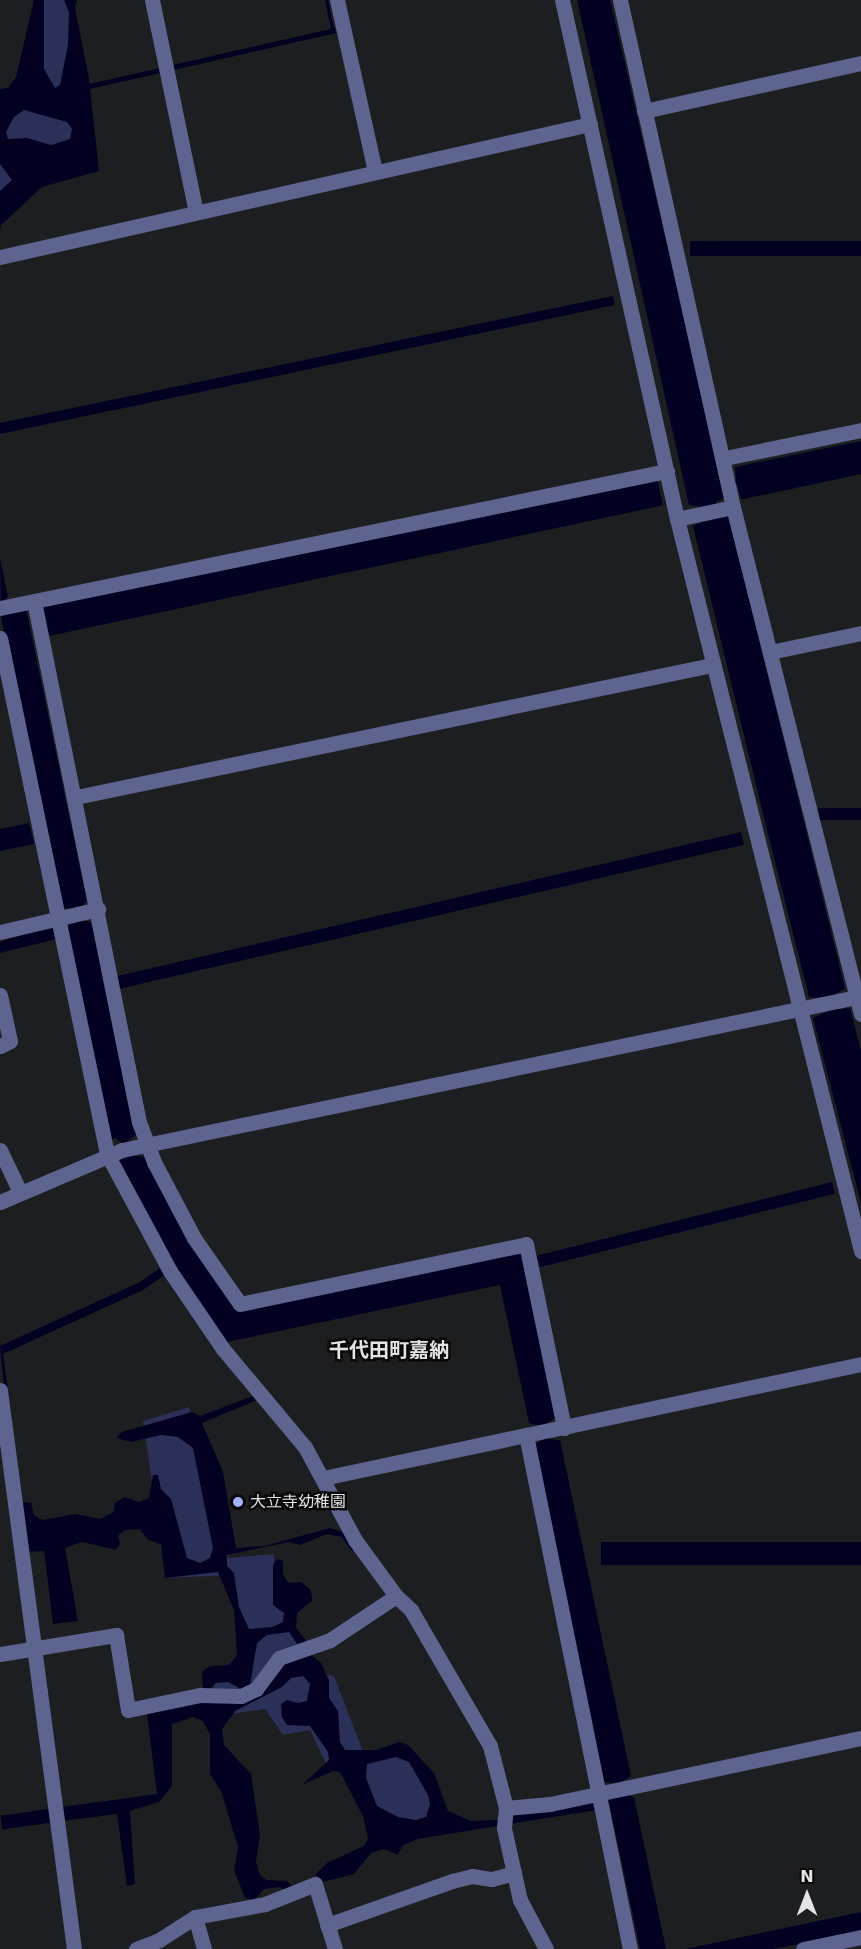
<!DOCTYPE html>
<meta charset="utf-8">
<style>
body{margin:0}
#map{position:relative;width:861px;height:1949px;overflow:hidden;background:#1d1e20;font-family:"DejaVu Sans","Noto Sans JP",sans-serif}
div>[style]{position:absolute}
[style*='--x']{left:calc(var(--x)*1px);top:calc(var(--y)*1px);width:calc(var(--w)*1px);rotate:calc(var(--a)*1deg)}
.green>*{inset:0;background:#2a3058}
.water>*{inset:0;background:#030021;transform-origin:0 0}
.stream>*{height:3px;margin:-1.5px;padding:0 1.5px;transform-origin:1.5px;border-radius:1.5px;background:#030021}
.minor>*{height:15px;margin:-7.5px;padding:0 7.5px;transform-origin:7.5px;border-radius:7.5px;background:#5c648f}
.dots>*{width:16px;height:16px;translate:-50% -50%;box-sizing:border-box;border:3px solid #080809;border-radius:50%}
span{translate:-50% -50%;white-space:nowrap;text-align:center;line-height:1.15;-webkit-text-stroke:5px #080809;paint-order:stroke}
.poi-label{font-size:16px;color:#e3e4e6}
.left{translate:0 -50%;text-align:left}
.quarter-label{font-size:20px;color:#e3e4e6;font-weight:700}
.north{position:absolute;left:777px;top:1865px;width:60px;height:60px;-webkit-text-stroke:4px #080809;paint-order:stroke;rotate:0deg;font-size:16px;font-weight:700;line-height:24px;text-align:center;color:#e3e4e6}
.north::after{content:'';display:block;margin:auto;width:21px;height:27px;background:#e3e4e6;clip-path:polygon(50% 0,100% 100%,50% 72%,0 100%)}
</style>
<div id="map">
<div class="green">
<i style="clip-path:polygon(37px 0,72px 0,88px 160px,39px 168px,0 211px,0 108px,31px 92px)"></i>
<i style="clip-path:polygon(189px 1407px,229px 1558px,274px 1554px,276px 1603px,291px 1610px,306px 1670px,334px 1676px,364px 1754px,410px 1754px,450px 1828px,377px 1846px,343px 1766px,328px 1768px,310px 1730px,283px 1735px,265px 1709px,218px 1716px,211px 1669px,246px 1667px,232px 1575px,166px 1578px,143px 1421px)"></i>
</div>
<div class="water">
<i style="clip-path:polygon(evenodd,34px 0,44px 0,44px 69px,55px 88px,60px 85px,68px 45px,69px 12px,64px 0,77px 0,75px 8px,90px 84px,335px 28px,336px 33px,90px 89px,99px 171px,42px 187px,1px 225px,0 231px,0 191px,12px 180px,0 164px,0 89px,8px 88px,16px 77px,34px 0,24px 110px,67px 122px,72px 129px,70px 139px,51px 145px,27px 138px,8px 139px,6px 132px,14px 117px,24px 110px)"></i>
<i style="clip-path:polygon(577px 0,610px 0,722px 481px,736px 479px,735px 467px,861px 441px,861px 474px,744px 499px,741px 499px,737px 484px,724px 487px,724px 498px,716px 502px,718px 518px,729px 516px,845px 989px,835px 994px,839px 1009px,850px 1008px,861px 1051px,861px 1203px,813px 1018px,826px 1012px,822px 998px,809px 997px,768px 834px,693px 526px,702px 522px,698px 506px,689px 505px)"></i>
<i style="left:861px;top:241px;width:15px;height:171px;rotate:90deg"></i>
<i style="clip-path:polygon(613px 296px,615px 305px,0 434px,0 423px)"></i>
<i style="left:657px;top:477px;width:29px;height:629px;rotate:78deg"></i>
<i style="clip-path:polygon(0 558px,8px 597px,5px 600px,26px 609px,87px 901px,79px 909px,82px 920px,92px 923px,137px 1134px,126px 1142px,130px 1155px,144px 1157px,186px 1238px,238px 1310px,521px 1252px,555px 1418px,545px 1425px,548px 1439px,560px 1440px,631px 1776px,621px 1782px,624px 1794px,634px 1797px,666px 1949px,640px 1949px,608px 1798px,615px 1783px,604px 1782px,534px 1445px,544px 1439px,541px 1426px,529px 1423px,500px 1285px,227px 1342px,173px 1265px,116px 1163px,125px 1156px,121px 1142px,115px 1138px,108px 1140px,66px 927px,75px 921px,72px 910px,61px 907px,1px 617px)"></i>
<i style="left:861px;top:808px;width:12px;height:43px;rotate:90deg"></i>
<i style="clip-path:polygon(29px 823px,34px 844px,0 851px,0 829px)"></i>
<i style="left:741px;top:832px;width:13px;height:641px;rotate:77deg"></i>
<i style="clip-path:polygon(53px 925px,57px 939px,0 953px,0 942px)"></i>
<i style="left:832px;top:1182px;width:12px;height:304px;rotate:76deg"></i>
<i style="clip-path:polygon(160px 1268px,166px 1274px,143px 1290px,3px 1354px,12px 1418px,7px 1417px,0 1346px,140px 1282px)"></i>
<i style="clip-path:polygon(evenodd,253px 1396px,257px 1400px,202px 1423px,223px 1472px,236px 1548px,265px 1546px,330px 1528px,345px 1533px,358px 1553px,350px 1549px,342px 1537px,327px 1534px,300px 1545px,289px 1542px,227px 1555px,227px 1566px,234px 1573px,239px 1607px,249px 1629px,272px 1627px,283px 1622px,284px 1613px,273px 1605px,273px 1565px,277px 1559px,283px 1561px,283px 1574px,288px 1583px,301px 1582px,311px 1590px,312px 1601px,297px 1613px,296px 1627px,306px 1641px,297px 1644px,289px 1632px,267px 1635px,257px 1643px,250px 1685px,241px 1689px,228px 1682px,216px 1683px,209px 1689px,234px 1700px,279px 1664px,308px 1652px,321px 1663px,329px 1680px,329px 1698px,338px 1711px,340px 1742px,345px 1750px,376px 1750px,399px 1742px,408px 1745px,434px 1773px,448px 1811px,471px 1821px,498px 1820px,512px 1813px,596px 1801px,597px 1810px,417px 1839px,402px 1846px,398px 1855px,384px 1849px,371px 1853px,354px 1874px,319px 1883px,316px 1874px,327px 1863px,364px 1846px,368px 1839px,363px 1816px,340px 1772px,333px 1771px,302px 1785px,329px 1760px,328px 1752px,310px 1726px,287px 1725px,282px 1717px,281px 1704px,287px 1700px,298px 1703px,307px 1701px,310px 1684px,303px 1676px,291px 1678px,282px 1687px,235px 1711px,222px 1729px,224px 1745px,251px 1774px,260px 1835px,256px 1862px,259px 1873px,266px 1880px,287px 1881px,293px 1887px,288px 1891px,279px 1887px,264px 1889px,254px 1900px,245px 1898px,234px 1870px,238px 1847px,221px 1791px,210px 1774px,210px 1734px,203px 1721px,193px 1717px,172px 1724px,172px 1786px,159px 1802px,130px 1811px,135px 1884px,127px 1886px,117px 1814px,63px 1821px,61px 1807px,157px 1794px,147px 1714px,183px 1703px,203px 1689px,202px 1672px,210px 1666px,229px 1665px,237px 1655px,234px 1610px,218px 1572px,165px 1578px,161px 1544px,148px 1540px,140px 1529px,125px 1530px,118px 1536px,120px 1544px,116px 1550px,82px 1542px,65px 1548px,78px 1621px,53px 1624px,44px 1551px,25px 1552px,20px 1510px,24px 1502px,31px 1503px,34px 1515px,42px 1520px,76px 1514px,100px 1519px,114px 1512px,115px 1503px,124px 1497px,139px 1502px,149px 1498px,153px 1475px,158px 1475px,161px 1489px,171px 1499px,187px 1558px,200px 1563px,210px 1558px,213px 1548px,193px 1448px,178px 1437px,161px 1435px,131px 1442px,116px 1438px,122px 1432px,192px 1412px,200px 1416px,253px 1396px,396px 1757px,409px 1762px,428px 1795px,430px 1804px,426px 1817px,416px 1820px,398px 1817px,377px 1806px,366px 1778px,367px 1764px,396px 1757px)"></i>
<i style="left:861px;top:1542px;width:23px;height:260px;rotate:90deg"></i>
<i style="left:48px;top:1809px;width:14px;height:48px;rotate:82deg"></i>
<i style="clip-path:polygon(861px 1912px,861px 1931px,774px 1949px,685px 1949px)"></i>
</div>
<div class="stream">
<i style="--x:326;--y:0;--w:30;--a:78"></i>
</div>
<div class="minor">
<i style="--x:152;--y:0;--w:217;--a:78.3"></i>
<i style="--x:337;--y:0;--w:175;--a:77.5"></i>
<i style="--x:562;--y:0;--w:532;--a:77.51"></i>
<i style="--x:677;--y:519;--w:755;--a:75.89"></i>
<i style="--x:620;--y:0;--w:519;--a:77.44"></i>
<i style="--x:733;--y:507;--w:57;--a:167.9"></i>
<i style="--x:644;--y:111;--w:222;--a:-12.5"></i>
<i style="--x:0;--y:257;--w:605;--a:-12.7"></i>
<i style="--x:725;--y:458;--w:139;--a:-11.6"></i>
<i style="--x:733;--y:507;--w:523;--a:75.83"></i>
<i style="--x:34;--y:601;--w:531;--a:78.61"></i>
<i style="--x:139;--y:1122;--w:43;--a:69.4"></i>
<i style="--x:154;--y:1162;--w:86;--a:62.2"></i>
<i style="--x:194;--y:1238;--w:80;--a:55.1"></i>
<i style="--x:240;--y:1304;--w:292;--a:-11.8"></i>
<i style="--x:526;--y:1244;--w:188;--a:78.3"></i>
<i style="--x:0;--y:608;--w:681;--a:-11.61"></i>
<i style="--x:0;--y:638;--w:527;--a:78.28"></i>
<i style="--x:107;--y:1154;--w:133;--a:61.7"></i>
<i style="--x:170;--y:1271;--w:94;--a:55.8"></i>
<i style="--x:223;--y:1349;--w:128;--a:50.1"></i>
<i style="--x:305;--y:1447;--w:106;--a:61.7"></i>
<i style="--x:355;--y:1540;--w:69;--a:53.8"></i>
<i style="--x:396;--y:1596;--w:21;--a:43"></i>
<i style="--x:411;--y:1610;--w:157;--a:59.8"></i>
<i style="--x:490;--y:1746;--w:64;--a:75.5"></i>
<i style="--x:506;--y:1808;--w:20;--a:96"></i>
<i style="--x:504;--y:1828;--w:74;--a:77.5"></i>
<i style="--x:520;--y:1900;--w:55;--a:62"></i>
<i style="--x:770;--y:652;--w:93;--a:-11.8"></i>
<i style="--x:76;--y:797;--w:650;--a:-11.73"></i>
<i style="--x:0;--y:932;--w:101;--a:-13.2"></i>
<i style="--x:0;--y:995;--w:47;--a:77.7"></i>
<i style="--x:10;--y:1041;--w:11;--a:153"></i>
<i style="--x:0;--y:1150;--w:47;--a:64.5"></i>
<i style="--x:0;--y:1202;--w:133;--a:-23.1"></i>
<i style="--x:122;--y:1150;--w:755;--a:-11.77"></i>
<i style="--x:0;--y:1390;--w:564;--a:82.46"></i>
<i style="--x:526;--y:1435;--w:524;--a:78.56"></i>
<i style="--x:323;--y:1478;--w:550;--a:-11.96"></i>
<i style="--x:0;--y:1654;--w:118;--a:-9.3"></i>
<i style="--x:116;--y:1635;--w:76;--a:80.9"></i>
<i style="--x:128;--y:1710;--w:74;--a:-11.8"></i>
<i style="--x:200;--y:1695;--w:41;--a:1.4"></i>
<i style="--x:241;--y:1696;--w:17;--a:-25"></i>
<i style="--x:256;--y:1689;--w:39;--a:-53"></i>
<i style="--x:279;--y:1658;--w:54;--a:-19.4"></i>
<i style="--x:330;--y:1640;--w:79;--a:-33.7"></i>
<i style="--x:506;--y:1808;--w:44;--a:-5.2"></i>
<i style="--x:550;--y:1804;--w:318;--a:-12"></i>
<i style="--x:195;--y:1917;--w:33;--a:74"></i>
<i style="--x:327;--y:1925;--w:133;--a:-19.4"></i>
<i style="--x:452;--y:1881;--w:21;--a:-14"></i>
<i style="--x:472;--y:1876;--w:20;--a:9"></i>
<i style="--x:492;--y:1879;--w:23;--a:-15"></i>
<i style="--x:136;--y:1949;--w:25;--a:-21"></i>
<i style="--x:159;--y:1940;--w:43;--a:-32.6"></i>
<i style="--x:195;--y:1917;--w:71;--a:-10.5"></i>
<i style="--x:265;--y:1904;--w:54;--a:-21.8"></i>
<i style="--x:315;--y:1884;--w:68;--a:72.9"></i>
<i style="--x:803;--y:1949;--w:59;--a:-11.7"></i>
</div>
<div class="dots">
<i style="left:238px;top:1502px;background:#a3b2fd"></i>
</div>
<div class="poi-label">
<span class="left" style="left:250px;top:1502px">大立寺幼稚園</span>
</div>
<div class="quarter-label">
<span style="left:389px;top:1350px">千代田町嘉納</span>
</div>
<div class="north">N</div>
</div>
